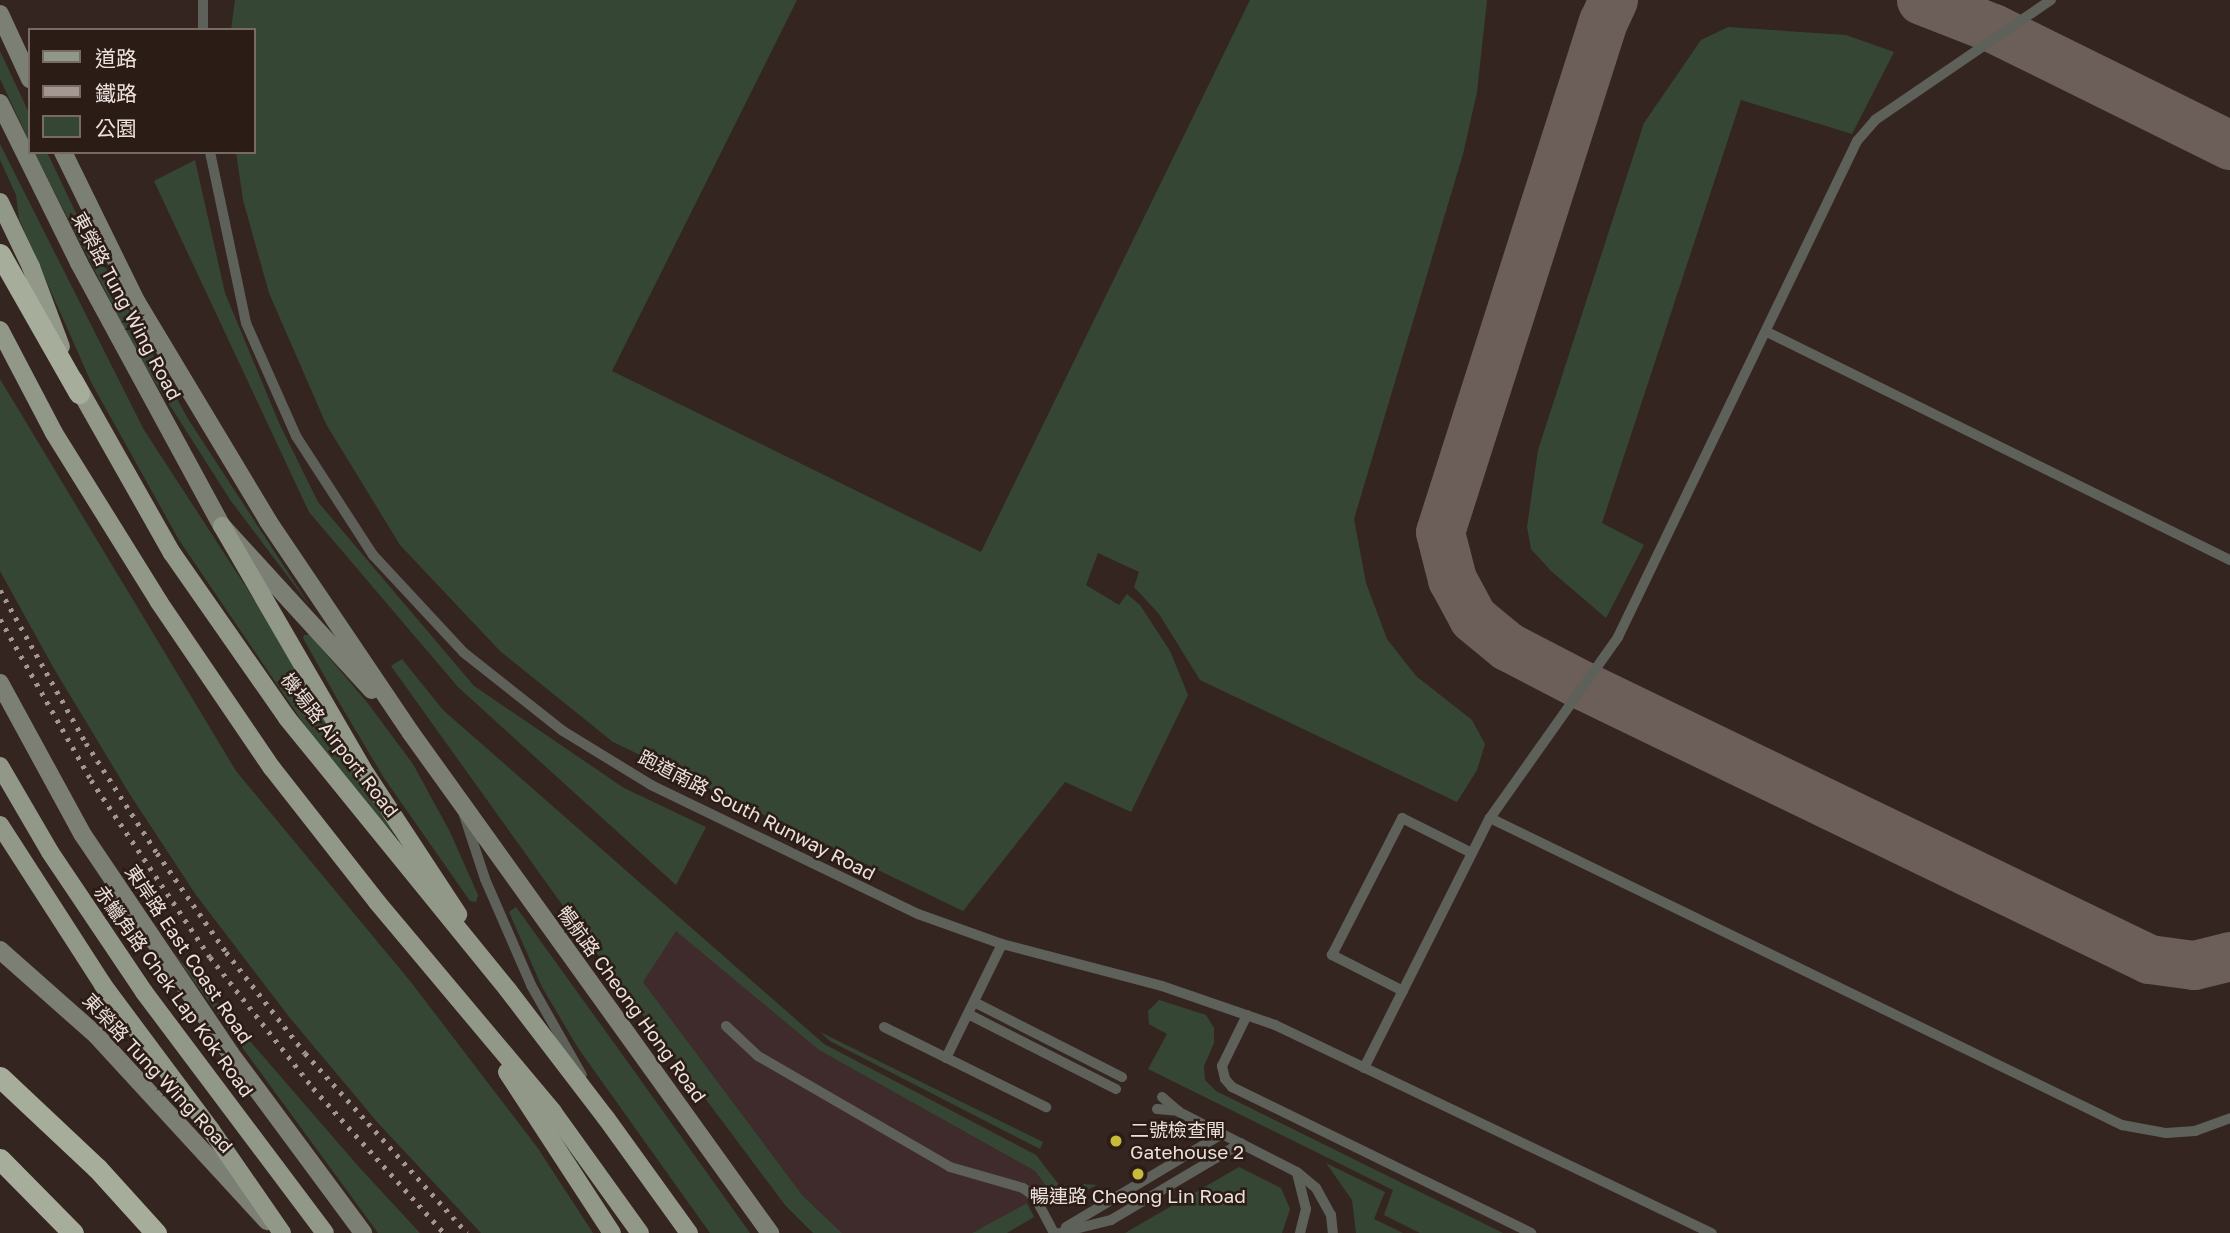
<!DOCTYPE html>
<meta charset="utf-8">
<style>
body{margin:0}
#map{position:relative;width:2230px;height:1233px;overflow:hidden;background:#352520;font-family:"Golos Text","Noto Sans TC",sans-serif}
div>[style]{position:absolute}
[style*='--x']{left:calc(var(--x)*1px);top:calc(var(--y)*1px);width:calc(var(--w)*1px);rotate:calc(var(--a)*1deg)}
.industrial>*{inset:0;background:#3f2b2b}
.green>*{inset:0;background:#354734}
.taxiway>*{height:49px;margin:-24.5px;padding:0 24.5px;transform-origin:24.5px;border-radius:24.5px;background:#6c5e59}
.lane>*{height:10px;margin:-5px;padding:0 5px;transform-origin:5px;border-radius:5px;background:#5e615a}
.secondary>*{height:18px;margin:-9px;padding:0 9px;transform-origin:9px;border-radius:9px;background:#7c8074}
.primary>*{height:18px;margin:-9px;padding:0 9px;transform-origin:9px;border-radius:9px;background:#929888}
.highway>*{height:21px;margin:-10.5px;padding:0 10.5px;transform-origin:10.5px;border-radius:10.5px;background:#a7ad9b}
.rail>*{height:5px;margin-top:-2.5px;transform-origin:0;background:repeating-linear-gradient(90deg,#a49792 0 3.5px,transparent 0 10.5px)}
.dots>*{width:19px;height:19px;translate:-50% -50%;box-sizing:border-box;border:4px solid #2b1c16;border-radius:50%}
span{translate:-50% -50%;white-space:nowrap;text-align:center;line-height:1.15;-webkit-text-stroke:5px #2b1c16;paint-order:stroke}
.street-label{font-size:19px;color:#ece1dd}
.poi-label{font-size:19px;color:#ece1dd}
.left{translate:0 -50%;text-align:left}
.legend{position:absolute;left:28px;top:28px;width:228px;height:126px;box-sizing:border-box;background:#2b1c16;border:2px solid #786b66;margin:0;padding:9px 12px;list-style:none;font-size:21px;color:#ece1dd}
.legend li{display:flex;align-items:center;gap:14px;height:35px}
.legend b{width:35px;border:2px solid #786b66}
</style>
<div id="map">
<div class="industrial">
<i style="clip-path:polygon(676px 930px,819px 1050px,1035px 1171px,1046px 1186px,1027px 1203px,972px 1233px,842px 1233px,803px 1196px,643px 982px)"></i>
</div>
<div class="green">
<i style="clip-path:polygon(235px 0,797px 0,612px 371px,981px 552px,1250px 0,1487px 0,1477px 92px,1463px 154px,1354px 519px,1366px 583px,1387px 639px,1416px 676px,1472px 720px,1485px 744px,1477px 770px,1457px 802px,1200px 680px,1159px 614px,1134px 587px,1139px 572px,1098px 553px,1086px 585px,1119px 605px,1127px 594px,1140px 605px,1170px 651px,1188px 695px,1131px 812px,1065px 782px,963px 911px,613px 742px,500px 651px,400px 545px,326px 424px,269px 293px,243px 200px,236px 152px,254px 152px,254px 30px,231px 30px)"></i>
<i style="clip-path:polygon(1728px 27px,1846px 35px,1894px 52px,1852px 134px,1741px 100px,1602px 523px,1644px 545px,1606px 618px,1551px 571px,1531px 549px,1527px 527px,1538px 450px,1644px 123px,1701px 40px)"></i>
<i style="clip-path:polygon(0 51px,30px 115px,30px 143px,0 79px)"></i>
<i style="clip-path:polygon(0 144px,144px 430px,276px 633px,398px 838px,356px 794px,308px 730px,179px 540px,91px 382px,19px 219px,16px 195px,0 160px)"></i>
<i style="clip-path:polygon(34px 152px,47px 152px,74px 209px,188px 419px,310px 606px,231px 501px,139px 357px)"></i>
<i style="clip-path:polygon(195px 160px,225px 293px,279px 423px,318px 502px,474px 686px,624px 788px,706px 827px,676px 885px,458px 687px,309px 512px,154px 181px)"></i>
<i style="clip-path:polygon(0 379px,236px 771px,410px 981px,537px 1147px,593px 1233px,481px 1233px,378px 1123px,290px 1018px,196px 895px,129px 793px,53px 667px,0 571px)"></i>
<i style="clip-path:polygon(304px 635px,310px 635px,366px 701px,413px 764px,450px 832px,478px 895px,476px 902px,470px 901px,384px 778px,340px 704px,303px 638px)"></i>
<i style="clip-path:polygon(402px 659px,443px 710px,824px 1044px,1036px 1155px,1063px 1190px,1072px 1193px,1084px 1184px,1097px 1185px,1060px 1204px,1042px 1190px,1046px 1186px,1035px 1171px,819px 1050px,676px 931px,643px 982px,803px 1196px,842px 1233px,813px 1233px,785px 1205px,606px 966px,391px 666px)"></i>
<i style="clip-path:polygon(516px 907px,627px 1061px,750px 1233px,710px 1233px,578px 1048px,542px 987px,509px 912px)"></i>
<i style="clip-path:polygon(171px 950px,358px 1166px,420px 1233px,378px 1233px)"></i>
<i style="clip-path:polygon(1159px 1000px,1206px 1015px,1214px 1028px,1214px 1043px,1204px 1066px,1205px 1080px,1216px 1091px,1503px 1233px,1420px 1233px,1384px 1215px,1393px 1190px,1148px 1069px,1167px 1034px,1149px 1024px,1148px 1011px)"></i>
<i style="clip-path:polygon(820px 1032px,1043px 1142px,1040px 1149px,830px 1041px)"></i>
<i style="clip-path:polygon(1326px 1163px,1385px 1192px,1374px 1219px,1403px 1233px,1356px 1233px,1352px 1200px)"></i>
<i style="clip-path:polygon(1239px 1167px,1281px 1188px,1290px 1209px,1282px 1233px,1125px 1233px)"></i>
<i style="clip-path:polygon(1027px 1203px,1034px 1217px,1007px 1233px,972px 1233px)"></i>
</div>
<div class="taxiway">
<i style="--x:1613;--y:0;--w:23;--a:115"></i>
<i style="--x:1603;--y:21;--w:536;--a:107.69"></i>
<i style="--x:1440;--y:532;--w:49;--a:75.7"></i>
<i style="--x:1452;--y:579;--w:44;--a:61.7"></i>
<i style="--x:1473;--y:618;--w:44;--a:39.5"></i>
<i style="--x:1507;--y:646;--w:85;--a:27.5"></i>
<i style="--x:1582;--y:685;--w:630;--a:25.79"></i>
<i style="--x:2149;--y:959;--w:45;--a:7.6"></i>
<i style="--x:2194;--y:965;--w:37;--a:-14"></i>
<i style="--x:1921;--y:0;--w:77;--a:21.3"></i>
<i style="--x:1993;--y:28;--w:264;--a:26.3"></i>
</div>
<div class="lane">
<i style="--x:203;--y:0;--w:30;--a:90"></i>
<i style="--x:210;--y:152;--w:175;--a:78.1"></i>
<i style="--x:246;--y:323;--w:124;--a:66.1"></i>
<i style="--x:296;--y:436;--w:142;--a:57.1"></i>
<i style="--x:373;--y:555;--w:132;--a:47.1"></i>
<i style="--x:463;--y:652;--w:127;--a:38.3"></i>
<i style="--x:563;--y:731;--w:103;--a:31.5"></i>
<i style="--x:651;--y:785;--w:297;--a:25.8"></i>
<i style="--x:918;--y:914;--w:89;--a:19.7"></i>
<i style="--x:1002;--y:944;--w:165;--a:14.7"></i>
<i style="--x:1162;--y:986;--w:120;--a:19"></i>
<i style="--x:1275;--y:1025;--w:484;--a:25.5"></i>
<i style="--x:1767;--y:332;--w:516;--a:26.22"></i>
<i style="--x:464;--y:815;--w:67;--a:71.8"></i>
<i style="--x:485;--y:879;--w:116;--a:66.5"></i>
<i style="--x:531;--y:985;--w:103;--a:60.5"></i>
<i style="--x:1490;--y:818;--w:703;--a:25.91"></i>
<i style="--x:2122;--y:1125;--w:45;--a:10.3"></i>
<i style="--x:2166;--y:1133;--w:29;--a:-4"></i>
<i style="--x:2195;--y:1131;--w:37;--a:-20"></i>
<i style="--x:1403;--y:991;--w:80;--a:-153.1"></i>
<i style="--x:1332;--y:955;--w:154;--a:-62.9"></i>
<i style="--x:1402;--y:818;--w:78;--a:26.6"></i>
<i style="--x:974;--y:1002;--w:166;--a:26.9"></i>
<i style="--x:968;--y:1014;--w:166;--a:26.9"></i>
<i style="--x:1247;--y:1015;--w:57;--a:116.1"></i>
<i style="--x:1222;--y:1066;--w:13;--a:77"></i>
<i style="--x:1225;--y:1079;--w:11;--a:49"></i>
<i style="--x:1232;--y:1087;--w:333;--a:26"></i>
<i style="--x:726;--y:1026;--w:44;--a:43.2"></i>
<i style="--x:758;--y:1056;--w:222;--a:30"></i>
<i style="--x:950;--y:1167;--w:76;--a:16"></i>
<i style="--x:1023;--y:1188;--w:15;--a:37"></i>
<i style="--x:1035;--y:1197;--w:41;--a:62.2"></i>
<i style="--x:884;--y:1027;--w:181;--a:26.3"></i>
<i style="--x:946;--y:1058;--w:127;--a:-63.8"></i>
<i style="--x:1364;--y:1068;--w:280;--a:-63.3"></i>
<i style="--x:1490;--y:818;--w:222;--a:-54.7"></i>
<i style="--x:1618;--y:637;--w:551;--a:-64.27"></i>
<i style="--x:1857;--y:141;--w:28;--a:-49"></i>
<i style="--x:1875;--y:120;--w:213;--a:-34.3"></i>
<i style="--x:1162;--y:1097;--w:23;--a:41"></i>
<i style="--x:1179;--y:1112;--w:132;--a:27"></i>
<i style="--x:1297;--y:1172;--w:25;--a:40"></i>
<i style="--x:1316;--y:1188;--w:31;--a:61"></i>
<i style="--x:1331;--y:1215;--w:18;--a:84"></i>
<i style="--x:1157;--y:1109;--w:21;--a:5"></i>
<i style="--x:1297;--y:1173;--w:37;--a:76"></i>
<i style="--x:1306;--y:1209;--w:25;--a:104"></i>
<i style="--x:1066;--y:1227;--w:182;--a:-30.8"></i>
<i style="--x:1059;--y:1233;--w:54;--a:-14"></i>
<i style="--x:1111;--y:1220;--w:151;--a:-30.6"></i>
</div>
<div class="secondary">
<i style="--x:0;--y:14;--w:72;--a:65.2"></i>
<i style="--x:0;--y:103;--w:178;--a:63.7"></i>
<i style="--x:79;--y:263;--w:299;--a:61.5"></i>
<i style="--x:222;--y:526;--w:222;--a:47.6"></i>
<i style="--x:63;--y:152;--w:166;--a:63.9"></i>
<i style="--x:136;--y:301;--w:257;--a:59"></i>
<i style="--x:268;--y:521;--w:256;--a:56"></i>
<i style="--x:411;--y:733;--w:616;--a:54.32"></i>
<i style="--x:0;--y:683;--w:173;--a:61.4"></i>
<i style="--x:83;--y:835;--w:263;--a:56"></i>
<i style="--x:230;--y:1053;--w:224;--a:53.5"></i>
<i style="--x:0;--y:950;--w:128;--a:41.5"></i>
<i style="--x:96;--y:1035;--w:253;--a:47.4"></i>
</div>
<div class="primary">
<i style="--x:0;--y:202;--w:72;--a:64.5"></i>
<i style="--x:31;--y:267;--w:85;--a:69.4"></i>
<i style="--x:0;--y:330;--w:116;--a:62.3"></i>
<i style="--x:54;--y:433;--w:199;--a:58.1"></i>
<i style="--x:159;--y:602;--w:201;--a:55.8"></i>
<i style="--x:272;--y:768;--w:170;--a:51.9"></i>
<i style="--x:377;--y:902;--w:274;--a:50"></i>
<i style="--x:553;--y:1112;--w:149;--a:54.3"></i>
<i style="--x:74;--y:380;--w:199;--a:60.5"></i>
<i style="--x:172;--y:553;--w:201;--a:55.1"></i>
<i style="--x:287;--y:718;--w:350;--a:50.9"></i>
<i style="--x:508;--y:990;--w:161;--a:52.6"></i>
<i style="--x:606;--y:1118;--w:142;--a:54.2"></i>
<i style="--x:222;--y:526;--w:287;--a:59.9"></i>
<i style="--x:366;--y:774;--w:168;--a:56.7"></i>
<i style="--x:0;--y:766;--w:99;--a:59.8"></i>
<i style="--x:50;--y:852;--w:169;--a:56.1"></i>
<i style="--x:144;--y:992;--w:301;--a:53.1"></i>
<i style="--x:0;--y:825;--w:190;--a:57.2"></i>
<i style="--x:103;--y:985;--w:181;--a:53.3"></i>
<i style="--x:211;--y:1130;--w:125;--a:55.4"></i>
<i style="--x:507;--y:1072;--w:192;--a:56.9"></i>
</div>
<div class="highway">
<i style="--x:0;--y:254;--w:160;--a:60.4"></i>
<i style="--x:0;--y:1077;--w:133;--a:43.2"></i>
<i style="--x:97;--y:1168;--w:88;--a:47.8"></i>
<i style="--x:0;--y:1159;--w:104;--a:45.4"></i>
</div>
<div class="rail">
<i style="--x:0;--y:590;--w:176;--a:60.7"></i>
<i style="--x:86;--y:743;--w:131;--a:57.2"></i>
<i style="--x:157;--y:853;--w:121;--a:55.1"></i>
<i style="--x:226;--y:952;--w:128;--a:52"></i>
<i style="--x:305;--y:1053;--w:242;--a:48"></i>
<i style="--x:0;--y:619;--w:185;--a:60.5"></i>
<i style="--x:91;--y:780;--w:213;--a:56.1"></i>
<i style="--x:210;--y:957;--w:167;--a:51.8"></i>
<i style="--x:313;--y:1088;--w:195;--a:47.9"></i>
</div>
<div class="dots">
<i style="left:1116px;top:1141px;background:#c8bb3b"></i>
<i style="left:1138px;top:1174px;background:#c8bb3b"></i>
</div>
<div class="street-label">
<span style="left:127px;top:306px;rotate:62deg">東榮路 Tung Wing Road</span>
<span style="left:340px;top:745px;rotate:52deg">機場路 Airport Road</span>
<span style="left:757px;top:815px;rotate:27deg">跑道南路 South Runway Road</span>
<span style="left:189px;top:954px;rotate:56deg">東岸路 East Coast Road</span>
<span style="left:174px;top:991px;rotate:54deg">赤鱲角路 Chek Lap Kok Road</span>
<span style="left:632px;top:1004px;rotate:54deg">暢航路 Cheong Hong Road</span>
<span style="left:158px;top:1073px;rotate:47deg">東榮路 Tung Wing Road</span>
</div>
<div class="poi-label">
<span class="left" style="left:1130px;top:1141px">二號檢查閘<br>Gatehouse 2</span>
<span style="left:1138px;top:1196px">暢連路 Cheong Lin Road</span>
</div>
<ul class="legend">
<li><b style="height:9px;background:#929888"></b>道路</li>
<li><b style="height:9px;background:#a49792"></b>鐵路</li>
<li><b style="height:19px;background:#354734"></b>公園</li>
</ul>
</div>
